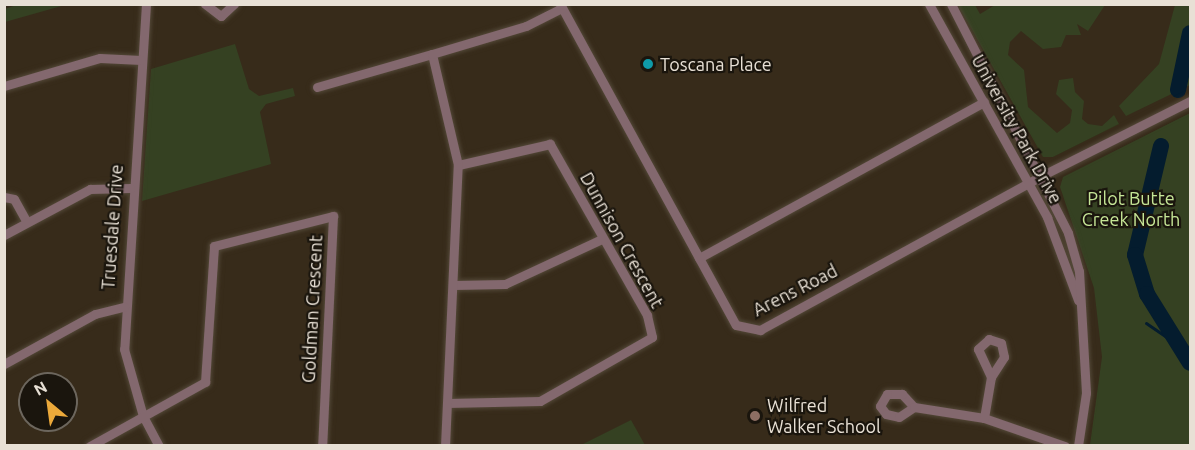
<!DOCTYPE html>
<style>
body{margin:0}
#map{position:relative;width:1195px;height:450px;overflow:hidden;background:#372b1a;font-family:Ubuntu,sans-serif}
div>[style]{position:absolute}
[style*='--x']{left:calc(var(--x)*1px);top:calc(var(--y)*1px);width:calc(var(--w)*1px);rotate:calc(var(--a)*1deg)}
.green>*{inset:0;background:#354122}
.stream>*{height:3px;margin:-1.5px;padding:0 1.5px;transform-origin:1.5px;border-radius:1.5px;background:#041c2e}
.river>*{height:16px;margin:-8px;padding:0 8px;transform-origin:8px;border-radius:8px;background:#041c2e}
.roads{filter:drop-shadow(0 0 2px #534838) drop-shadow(0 0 2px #534838)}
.minor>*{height:9px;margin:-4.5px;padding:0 4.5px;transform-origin:4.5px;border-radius:4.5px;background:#83686e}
.dots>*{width:16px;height:16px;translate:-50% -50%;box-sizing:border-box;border:3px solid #1a150d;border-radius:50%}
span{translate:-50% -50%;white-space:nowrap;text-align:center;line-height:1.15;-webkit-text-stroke:4.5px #1a150d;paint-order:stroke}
.poi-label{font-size:18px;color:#e8e0d5}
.left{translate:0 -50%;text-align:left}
.street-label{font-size:18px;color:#e8e0d5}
.park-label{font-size:18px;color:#c5e596}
.frame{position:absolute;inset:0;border:6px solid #e8e0d5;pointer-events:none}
.north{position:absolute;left:18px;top:372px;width:60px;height:60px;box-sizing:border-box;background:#1a150d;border:2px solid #6c665d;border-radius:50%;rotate:331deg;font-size:16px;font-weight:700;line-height:24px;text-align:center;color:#e8e0d5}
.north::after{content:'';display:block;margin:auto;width:21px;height:27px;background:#eca93a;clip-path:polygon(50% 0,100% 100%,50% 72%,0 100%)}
</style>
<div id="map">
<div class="green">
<i style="clip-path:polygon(19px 4px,65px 4px,65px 5px,5px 22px,5px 9px)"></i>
<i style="clip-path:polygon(958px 5px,975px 5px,980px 14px,995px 5px,1105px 5px,1088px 31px,1077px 24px,1081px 35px,1066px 35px,1061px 47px,1043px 49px,1021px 31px,1010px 42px,1008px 55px,1024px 70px,1028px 107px,1057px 133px,1070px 123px,1072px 110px,1056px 94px,1059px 80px,1073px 78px,1075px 92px,1084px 101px,1082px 119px,1088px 124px,1102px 126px,1114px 115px,1119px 124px,1053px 157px,1043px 157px)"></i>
<i style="clip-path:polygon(1175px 5px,1190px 5px,1190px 85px,1126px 116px,1119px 106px,1159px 64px)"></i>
<i style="clip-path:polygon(235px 44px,249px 89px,259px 96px,293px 88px,295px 96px,266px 104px,260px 112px,271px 164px,142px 201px,151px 69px)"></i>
<i style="clip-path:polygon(1190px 113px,1190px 445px,1090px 445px,1102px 357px,1094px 288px,1060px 187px,1063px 177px)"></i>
<i style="clip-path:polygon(631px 420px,645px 445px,581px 445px)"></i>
</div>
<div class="stream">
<i style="--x:1146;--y:323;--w:42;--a:34.4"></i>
</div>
<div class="river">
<i style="--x:1178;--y:90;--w:58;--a:-78.1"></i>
<i style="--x:1161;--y:146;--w:112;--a:103.4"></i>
<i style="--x:1135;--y:255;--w:41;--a:72.9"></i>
<i style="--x:1147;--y:294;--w:81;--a:58.1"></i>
</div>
<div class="roads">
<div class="minor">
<i style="--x:146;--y:4;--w:346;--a:93.6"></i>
<i style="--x:124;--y:349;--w:70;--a:74.2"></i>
<i style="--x:143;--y:416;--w:34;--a:62"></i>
<i style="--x:205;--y:4;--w:20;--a:37"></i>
<i style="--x:221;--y:16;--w:18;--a:-43"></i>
<i style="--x:560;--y:4;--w:366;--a:61.3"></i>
<i style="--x:736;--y:325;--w:25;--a:12"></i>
<i style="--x:760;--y:330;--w:323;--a:-28.7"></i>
<i style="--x:1043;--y:175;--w:165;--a:-26.7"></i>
<i style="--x:929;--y:4;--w:244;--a:61"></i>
<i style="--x:1047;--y:217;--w:89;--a:69.5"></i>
<i style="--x:951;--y:4;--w:257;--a:62.9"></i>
<i style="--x:1068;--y:233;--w:40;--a:74"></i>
<i style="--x:1079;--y:271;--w:122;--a:86.7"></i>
<i style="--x:1086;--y:393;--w:54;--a:98.6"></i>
<i style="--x:4;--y:86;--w:100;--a:-16.3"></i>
<i style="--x:100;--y:58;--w:41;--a:2.8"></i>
<i style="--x:317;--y:87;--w:120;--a:-16"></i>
<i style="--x:4;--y:197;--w:10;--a:11"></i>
<i style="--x:14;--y:199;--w:26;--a:61"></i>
<i style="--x:4;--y:235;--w:98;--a:-28.1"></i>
<i style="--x:90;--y:189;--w:40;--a:-1.4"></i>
<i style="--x:699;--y:258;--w:325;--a:-28.7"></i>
<i style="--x:454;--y:285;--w:51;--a:-1.1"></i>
<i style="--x:505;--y:284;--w:107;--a:-24.9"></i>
<i style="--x:4;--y:364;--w:104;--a:-28.8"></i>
<i style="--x:95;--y:314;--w:30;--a:-14"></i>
<i style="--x:447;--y:403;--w:93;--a:-1.2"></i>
<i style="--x:540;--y:401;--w:129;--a:-29.7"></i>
<i style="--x:652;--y:337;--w:23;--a:-103"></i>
<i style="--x:647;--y:315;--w:197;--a:-119.6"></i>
<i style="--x:550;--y:144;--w:94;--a:167.1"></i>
<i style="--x:914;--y:407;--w:18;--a:-133"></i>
<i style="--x:902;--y:394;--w:15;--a:180"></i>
<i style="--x:887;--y:394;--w:14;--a:120"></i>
<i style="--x:880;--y:406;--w:10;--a:53"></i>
<i style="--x:886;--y:414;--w:13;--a:13"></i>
<i style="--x:899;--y:417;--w:18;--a:-34"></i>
<i style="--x:914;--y:407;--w:71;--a:8.9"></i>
<i style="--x:984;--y:418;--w:86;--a:19.1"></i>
<i style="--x:984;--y:418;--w:42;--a:-80.3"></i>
<i style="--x:991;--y:377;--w:24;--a:-57"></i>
<i style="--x:1004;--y:357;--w:14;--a:-102"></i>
<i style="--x:1001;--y:343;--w:13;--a:-162"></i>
<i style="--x:989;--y:339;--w:15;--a:138"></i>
<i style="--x:978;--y:349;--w:31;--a:65"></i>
<i style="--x:90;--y:446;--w:132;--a:-29.1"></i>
<i style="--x:205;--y:382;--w:136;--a:-86.2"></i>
<i style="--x:214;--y:246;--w:123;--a:-14.1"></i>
<i style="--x:333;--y:216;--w:230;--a:92.7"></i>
<i style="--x:445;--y:446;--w:281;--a:-87.4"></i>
<i style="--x:458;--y:165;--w:114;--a:-103.2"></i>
<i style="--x:432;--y:54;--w:98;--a:-16.6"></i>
<i style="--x:526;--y:26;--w:40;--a:-26.6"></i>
</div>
</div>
<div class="dots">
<i style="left:648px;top:64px;background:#0f9aa8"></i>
<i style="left:755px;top:416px;background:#8d6e63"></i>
</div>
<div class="poi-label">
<span class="left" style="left:660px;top:64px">Toscana Place</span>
<span class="left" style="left:767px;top:416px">Wilfred<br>Walker School</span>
</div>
<div class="street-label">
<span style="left:1017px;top:129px;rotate:61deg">University Park Drive</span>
<span style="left:112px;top:227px;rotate:-86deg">Truesdale Drive</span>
<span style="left:622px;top:240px;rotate:61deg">Dunnison Crescent</span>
<span style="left:795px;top:290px;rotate:-27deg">Arens Road</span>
<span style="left:312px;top:309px;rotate:-87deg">Goldman Crescent</span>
</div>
<div class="park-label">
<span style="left:1131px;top:209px">Pilot Butte<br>Creek North</span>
</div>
<div class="frame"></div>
<div class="north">N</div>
</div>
